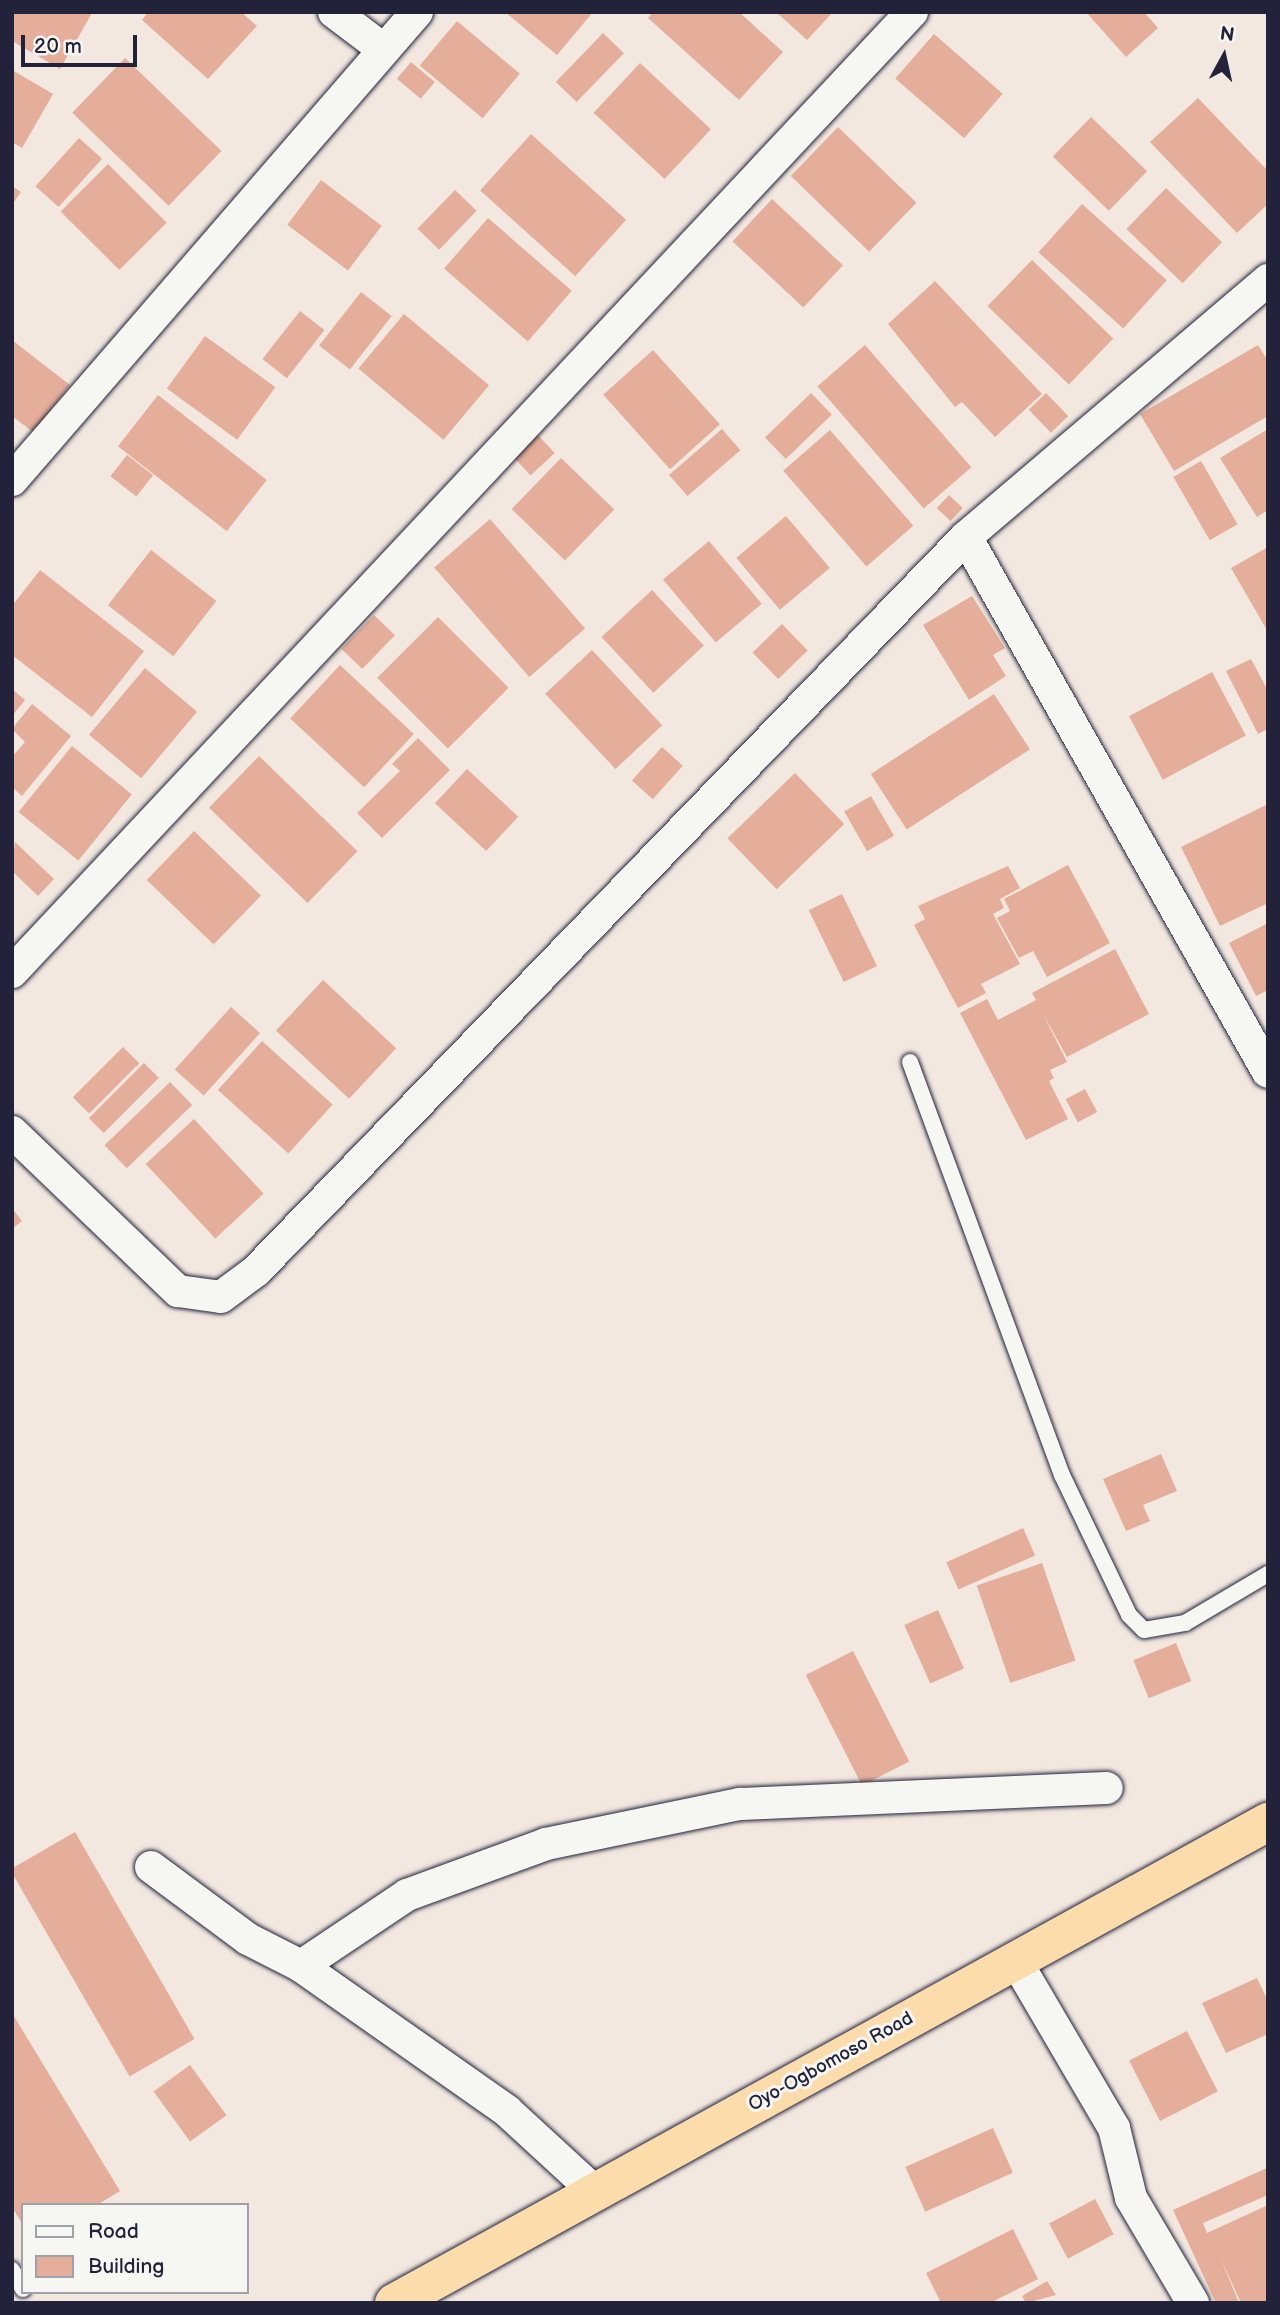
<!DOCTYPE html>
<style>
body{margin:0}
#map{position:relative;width:1280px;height:2315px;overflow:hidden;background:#f2e8e0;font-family:"Balsamiq Sans",sans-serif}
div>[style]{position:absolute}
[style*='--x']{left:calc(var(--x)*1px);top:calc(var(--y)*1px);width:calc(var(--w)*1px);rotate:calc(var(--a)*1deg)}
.building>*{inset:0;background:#e4ae9a;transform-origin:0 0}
.roads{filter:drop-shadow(0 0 2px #22223b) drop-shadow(0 0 2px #22223b)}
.lane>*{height:16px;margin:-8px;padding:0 8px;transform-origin:8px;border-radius:8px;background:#f6f6f2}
.street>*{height:32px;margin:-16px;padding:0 16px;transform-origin:16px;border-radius:16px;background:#f6f6f2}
.highway>*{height:38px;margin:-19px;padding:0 19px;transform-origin:19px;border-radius:19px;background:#fddcac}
span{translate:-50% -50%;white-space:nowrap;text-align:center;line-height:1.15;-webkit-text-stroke:6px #f6f6f2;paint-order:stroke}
.street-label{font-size:19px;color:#22223b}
.frame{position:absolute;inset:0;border:14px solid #22223b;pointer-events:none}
.legend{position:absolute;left:21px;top:2203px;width:228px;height:91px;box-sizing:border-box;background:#f6f6f2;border:2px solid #a1a1a9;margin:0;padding:9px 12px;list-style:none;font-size:21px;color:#22223b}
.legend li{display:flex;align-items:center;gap:14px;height:35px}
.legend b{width:35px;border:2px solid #a1a1a9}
.north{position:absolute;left:1189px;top:21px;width:70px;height:70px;-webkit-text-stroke:5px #f6f6f2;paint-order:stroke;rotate:8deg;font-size:19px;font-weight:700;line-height:28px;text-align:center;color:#22223b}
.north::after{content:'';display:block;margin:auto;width:24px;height:32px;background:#22223b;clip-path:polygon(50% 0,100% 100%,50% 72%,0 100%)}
.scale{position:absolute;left:21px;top:35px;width:116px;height:32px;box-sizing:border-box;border:4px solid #22223b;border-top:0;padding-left:9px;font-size:21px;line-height:24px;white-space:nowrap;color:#22223b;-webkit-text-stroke:5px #f6f6f2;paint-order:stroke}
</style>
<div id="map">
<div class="building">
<i style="clip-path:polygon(12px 12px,91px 12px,92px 13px,60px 69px,12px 41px)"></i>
<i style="clip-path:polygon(148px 12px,241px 12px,257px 26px,208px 79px,142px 20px)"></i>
<i style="clip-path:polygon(505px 12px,593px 12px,557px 55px)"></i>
<i style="clip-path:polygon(653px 12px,739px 12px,783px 52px,739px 100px,648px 18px)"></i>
<i style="clip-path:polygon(776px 12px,833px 12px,807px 40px)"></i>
<i style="clip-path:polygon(1086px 12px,1144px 12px,1158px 28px,1126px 57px)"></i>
<i style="left:457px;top:21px;width:82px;height:58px;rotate:40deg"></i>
<i style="left:603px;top:33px;width:29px;height:68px;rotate:44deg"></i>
<i style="left:934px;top:34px;width:91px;height:59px;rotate:41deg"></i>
<i style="left:125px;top:58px;width:134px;height:76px;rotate:44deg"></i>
<i style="left:411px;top:62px;width:31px;height:22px;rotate:40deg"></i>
<i style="left:640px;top:63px;width:97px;height:68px;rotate:43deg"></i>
<i style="clip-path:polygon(12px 70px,53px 94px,22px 148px,12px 142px)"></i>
<i style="clip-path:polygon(1198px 98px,1268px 171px,1268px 204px,1237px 233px,1150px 142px)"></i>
<i style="left:1091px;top:117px;width:78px;height:55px;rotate:44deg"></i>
<i style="left:838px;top:127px;width:109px;height:68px;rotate:44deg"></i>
<i style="left:531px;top:134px;width:128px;height:76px;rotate:42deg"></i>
<i style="left:79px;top:138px;width:31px;height:65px;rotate:42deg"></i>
<i style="left:108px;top:164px;width:83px;height:67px;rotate:45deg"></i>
<i style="left:321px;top:180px;width:76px;height:56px;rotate:37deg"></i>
<i style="clip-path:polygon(12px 186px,21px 192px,12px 205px)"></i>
<i style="left:1166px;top:188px;width:78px;height:57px;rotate:44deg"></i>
<i style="left:455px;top:190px;width:30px;height:54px;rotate:44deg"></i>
<i style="left:772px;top:199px;width:97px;height:58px;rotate:43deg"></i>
<i style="left:1082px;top:204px;width:114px;height:65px;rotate:42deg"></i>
<i style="left:488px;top:218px;width:111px;height:67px;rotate:41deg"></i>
<i style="left:1032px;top:260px;width:113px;height:64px;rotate:44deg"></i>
<i style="clip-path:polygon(935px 281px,1042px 394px,995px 437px,962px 402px,955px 407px,888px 324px)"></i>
<i style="left:361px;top:292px;width:39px;height:68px;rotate:38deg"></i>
<i style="left:300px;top:311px;width:31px;height:61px;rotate:38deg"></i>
<i style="left:404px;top:314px;width:111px;height:71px;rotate:40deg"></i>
<i style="left:205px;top:336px;width:87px;height:65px;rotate:36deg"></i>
<i style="clip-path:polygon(12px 340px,70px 385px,33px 432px,12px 416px)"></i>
<i style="left:865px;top:345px;width:162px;height:63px;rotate:49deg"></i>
<i style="clip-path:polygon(1258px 345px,1268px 361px,1268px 416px,1174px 471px,1140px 414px)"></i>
<i style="left:653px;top:350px;width:100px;height:67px;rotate:48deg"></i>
<i style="left:811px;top:393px;width:30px;height:64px;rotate:46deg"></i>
<i style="left:1046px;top:393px;width:32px;height:24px;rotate:46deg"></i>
<i style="left:158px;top:395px;width:138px;height:65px;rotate:38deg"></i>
<i style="left:722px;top:429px;width:28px;height:70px;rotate:49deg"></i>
<i style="clip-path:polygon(1268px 429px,1268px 510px,1257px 517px,1220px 458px)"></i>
<i style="left:830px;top:430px;width:127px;height:62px;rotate:49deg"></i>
<i style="left:537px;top:434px;width:26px;height:33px;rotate:47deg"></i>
<i style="left:127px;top:455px;width:33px;height:27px;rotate:38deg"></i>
<i style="left:561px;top:458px;width:74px;height:71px;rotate:44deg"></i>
<i style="left:1201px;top:461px;width:73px;height:32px;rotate:60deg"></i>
<i style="left:949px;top:495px;width:19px;height:18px;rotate:43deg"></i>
<i style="left:786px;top:516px;width:68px;height:65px;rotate:50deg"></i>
<i style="left:490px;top:519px;width:145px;height:74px;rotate:49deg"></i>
<i style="left:709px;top:541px;width:82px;height:60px;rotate:50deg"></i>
<i style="clip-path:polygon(1268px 547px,1268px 632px,1231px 568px)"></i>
<i style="left:151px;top:550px;width:83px;height:70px;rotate:38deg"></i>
<i style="clip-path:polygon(40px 570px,144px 651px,92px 717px,12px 655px,12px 606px)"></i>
<i style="left:652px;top:590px;width:76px;height:69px;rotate:47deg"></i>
<i style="clip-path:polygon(972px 596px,1005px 648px,993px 655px,1006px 676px,969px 700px,923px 625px)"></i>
<i style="left:374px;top:615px;width:29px;height:47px;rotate:44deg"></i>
<i style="left:438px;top:617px;width:100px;height:86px;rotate:45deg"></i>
<i style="left:782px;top:624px;width:37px;height:41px;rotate:46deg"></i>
<i style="left:592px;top:650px;width:103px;height:64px;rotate:47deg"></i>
<i style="clip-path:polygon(1251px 659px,1268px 691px,1268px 729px,1258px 734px,1226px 671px)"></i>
<i style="left:340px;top:665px;width:101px;height:73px;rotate:43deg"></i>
<i style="left:145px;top:668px;width:68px;height:87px;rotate:40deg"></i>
<i style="left:1212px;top:672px;width:72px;height:94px;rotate:62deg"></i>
<i style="clip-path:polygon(12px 689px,25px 700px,12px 716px)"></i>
<i style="left:994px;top:694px;width:66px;height:147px;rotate:57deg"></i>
<i style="clip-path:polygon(32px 704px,71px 736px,22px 796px,12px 787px,12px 757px,25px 742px,12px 729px)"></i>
<i style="clip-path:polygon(418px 738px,450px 770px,382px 838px,357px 813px,400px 771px,392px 764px)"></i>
<i style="left:72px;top:746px;width:77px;height:85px;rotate:39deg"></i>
<i style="left:662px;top:747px;width:28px;height:45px;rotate:42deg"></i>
<i style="left:259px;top:756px;width:137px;height:72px;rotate:44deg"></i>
<i style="left:467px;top:769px;width:70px;height:47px;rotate:43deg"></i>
<i style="left:795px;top:773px;width:71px;height:94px;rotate:46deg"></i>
<i style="left:871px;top:796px;width:46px;height:31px;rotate:60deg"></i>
<i style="clip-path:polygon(1268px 804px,1268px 903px,1220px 926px,1181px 847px)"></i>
<i style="left:194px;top:831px;width:93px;height:68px;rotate:44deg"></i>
<i style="clip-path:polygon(15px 842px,54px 879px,38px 896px,12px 871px)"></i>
<i style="clip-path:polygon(1068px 865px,1110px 943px,1047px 977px,1033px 951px,1019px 958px,997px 918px,1010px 911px,1004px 899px)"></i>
<i style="clip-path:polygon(1008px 866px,1020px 888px,1000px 899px,1004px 908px,993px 914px,1020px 964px,981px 984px,986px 993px,958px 1008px,914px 925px,925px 919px,918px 906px)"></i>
<i style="left:842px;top:894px;width:80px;height:37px;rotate:64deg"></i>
<i style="clip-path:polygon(1268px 923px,1268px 990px,1256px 996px,1229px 943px)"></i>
<i style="clip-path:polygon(1115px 949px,1149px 1014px,1067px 1057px,1042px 1012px,1067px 1062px,1050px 1070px,1054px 1078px,1049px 1081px,1068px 1119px,1026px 1140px,960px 1013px,987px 999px,998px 1020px,1036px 1000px,1032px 993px)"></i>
<i style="left:323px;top:980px;width:100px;height:69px;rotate:43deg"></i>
<i style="left:231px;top:1007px;width:39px;height:84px;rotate:42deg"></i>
<i style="left:262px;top:1041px;width:95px;height:66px;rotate:42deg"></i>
<i style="left:123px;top:1047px;width:23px;height:71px;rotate:45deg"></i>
<i style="left:144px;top:1063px;width:21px;height:78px;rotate:45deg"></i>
<i style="left:170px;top:1082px;width:32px;height:91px;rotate:46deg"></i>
<i style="left:1085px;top:1089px;width:26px;height:22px;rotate:62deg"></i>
<i style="left:194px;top:1119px;width:102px;height:66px;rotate:47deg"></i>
<i style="clip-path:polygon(12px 1208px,22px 1221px,12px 1229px)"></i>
<i style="clip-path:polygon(1161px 1454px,1177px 1491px,1143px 1505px,1150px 1521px,1126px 1531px,1103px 1479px)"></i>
<i style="left:1023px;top:1528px;width:30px;height:84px;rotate:66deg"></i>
<i style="left:1042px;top:1563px;width:103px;height:69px;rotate:71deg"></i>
<i style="left:938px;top:1610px;width:64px;height:37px;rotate:66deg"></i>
<i style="left:1176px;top:1643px;width:41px;height:46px;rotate:68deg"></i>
<i style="left:853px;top:1651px;width:124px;height:53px;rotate:63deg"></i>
<i style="left:75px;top:1832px;width:239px;height:75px;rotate:60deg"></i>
<i style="clip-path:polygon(1257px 1978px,1268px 2001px,1268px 2034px,1226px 2053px,1202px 2003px)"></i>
<i style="clip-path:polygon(12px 2013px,120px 2191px,97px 2205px,23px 2205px,23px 2225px,12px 2207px)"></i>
<i style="left:1187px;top:2031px;width:68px;height:65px;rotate:63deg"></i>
<i style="left:190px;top:2065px;width:62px;height:45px;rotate:54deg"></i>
<i style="left:993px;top:2128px;width:49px;height:96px;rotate:66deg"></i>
<i style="clip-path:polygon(1267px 2168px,1268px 2195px,1203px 2223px,1207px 2233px,1268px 2205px,1268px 2303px,1241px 2303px,1221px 2259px,1239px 2303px,1216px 2303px,1173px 2210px)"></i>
<i style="left:1095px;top:2199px;width:40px;height:52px;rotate:62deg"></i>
<i style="clip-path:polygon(1013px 2229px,1038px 2279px,990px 2303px,941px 2303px,926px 2273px)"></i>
<i style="clip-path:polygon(1047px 2281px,1056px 2295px,1026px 2303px,1022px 2296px)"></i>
</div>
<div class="roads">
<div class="lane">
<i style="--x:910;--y:1062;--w:440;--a:69.8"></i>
<i style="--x:1062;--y:1475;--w:155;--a:64.4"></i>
<i style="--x:1129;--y:1615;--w:21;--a:45"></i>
<i style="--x:1144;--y:1630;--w:42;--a:-9.7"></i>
<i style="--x:1185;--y:1623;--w:96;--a:-30.6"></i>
<i style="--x:12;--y:2270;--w:22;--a:60"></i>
</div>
<div class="street">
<i style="--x:334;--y:12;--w:61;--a:37.1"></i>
<i style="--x:12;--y:480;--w:619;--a:-49.13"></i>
<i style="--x:966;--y:537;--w:614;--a:60.56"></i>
<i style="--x:12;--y:972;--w:1316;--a:-46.85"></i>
<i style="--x:12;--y:1132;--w:230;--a:43.8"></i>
<i style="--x:178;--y:1291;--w:43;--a:7.9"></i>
<i style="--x:221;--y:1297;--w:44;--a:-36.6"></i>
<i style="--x:256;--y:1271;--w:1021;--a:-45.95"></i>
<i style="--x:966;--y:537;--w:397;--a:-40.4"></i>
<i style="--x:151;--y:1867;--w:121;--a:36.6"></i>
<i style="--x:248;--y:1939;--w:59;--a:27"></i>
<i style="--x:301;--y:1966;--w:128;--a:-33.8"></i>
<i style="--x:407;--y:1895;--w:148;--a:-20.1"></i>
<i style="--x:546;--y:1844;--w:198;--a:-11.7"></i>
<i style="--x:740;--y:1804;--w:367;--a:-2.5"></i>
<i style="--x:1016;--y:1961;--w:194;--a:59.6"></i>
<i style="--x:1114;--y:2128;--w:72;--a:76.3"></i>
<i style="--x:1131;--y:2198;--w:122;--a:59.4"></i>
<i style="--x:301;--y:1966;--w:252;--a:35.1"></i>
<i style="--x:507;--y:2111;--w:120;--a:42.6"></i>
</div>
<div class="highway">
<i style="--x:394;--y:2303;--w:998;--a:-28.83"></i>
</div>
</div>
<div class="street-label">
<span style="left:831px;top:2062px;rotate:-29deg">Oyo-Ogbomoso Road</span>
</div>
<div class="frame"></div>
<ul class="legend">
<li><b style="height:9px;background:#f6f6f2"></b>Road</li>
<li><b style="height:19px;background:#e4ae9a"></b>Building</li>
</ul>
<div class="north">N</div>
<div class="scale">20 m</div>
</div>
